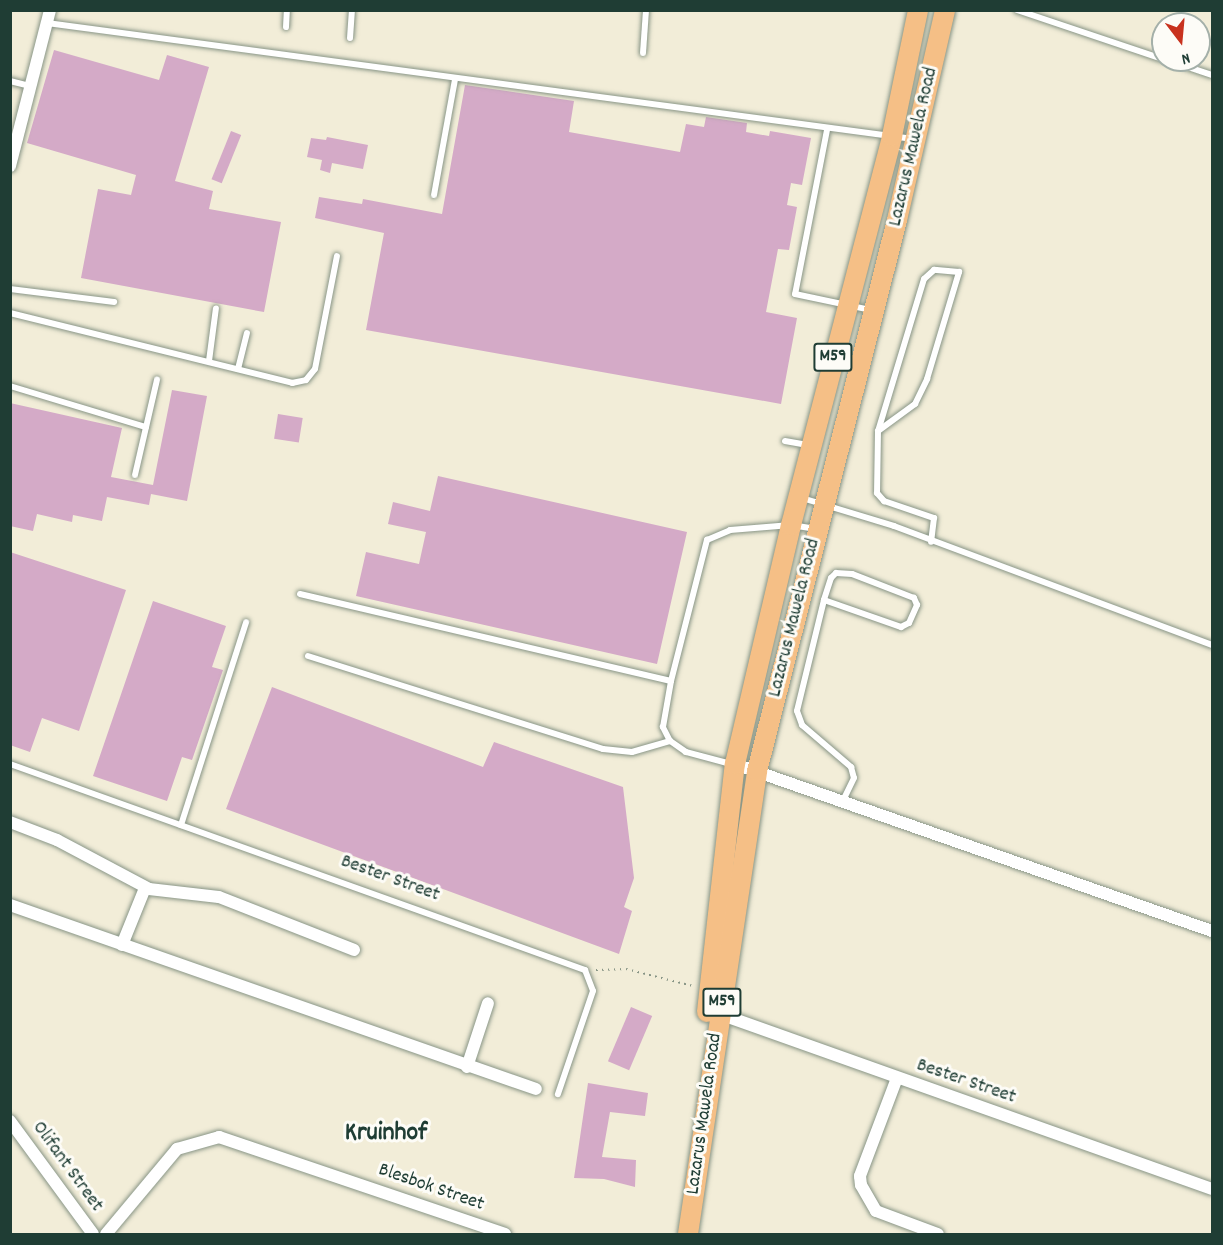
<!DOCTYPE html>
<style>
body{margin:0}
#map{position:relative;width:1223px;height:1245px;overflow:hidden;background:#f2edd8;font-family:Dekko,sans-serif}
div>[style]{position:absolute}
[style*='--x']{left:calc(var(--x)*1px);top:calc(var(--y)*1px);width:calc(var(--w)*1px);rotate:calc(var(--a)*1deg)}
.building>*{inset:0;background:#d4aac7;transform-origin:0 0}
.path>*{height:2px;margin-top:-1px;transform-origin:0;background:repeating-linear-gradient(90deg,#889586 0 1.5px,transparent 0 6px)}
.roads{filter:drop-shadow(0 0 2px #889586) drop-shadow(0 0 2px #889586)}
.lane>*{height:6px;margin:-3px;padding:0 3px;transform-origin:3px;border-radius:3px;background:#fff}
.street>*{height:12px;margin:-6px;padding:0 6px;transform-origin:6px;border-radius:6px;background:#fff}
.primary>*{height:20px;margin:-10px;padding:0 10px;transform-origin:10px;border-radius:10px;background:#f5bf86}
span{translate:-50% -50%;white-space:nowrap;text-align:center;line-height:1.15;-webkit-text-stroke:6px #fdfcf7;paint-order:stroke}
.shield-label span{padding:2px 4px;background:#fdfcf7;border:2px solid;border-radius:4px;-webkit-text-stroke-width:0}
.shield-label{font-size:18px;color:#1f3d34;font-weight:700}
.street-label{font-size:20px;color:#1f3d34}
.district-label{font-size:26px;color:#1f3d34;font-weight:700}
.frame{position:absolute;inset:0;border:12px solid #1f3d34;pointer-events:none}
.north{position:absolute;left:1151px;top:12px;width:60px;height:60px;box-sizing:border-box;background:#fdfcf7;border:2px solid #a4b0a9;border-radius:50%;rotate:164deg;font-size:16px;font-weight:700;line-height:24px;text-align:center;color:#1f3d34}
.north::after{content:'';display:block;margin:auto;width:21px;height:27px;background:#c8321e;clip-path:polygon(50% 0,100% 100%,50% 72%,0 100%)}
</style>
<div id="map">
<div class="building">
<i style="clip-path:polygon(54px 50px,159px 80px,167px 55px,209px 67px,175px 181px,213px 191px,209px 209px,281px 222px,264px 312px,81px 278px,98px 189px,131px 195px,136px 175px,27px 143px)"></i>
<i style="clip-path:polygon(465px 85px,574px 101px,569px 132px,680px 152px,686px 124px,704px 127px,706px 117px,747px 123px,746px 132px,769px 136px,770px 131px,811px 138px,802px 185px,791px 183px,787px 205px,797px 207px,789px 250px,778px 249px,766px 312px,797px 318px,781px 404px,366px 330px,384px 233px,315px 218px,319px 197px,362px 204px,363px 199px,442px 214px)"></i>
<i style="left:231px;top:131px;width:11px;height:52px;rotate:22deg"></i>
<i style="clip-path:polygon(327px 137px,368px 145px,363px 169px,332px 163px,330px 173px,320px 170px,322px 160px,307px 157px,311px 138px,326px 140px)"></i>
<i style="clip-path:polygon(172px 390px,207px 396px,187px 501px,151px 494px,149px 505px,107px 497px,102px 521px,73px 515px,72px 522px,37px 514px,33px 531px,10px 526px,10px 403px,122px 428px,111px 477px,153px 485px)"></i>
<i style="left:278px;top:414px;width:25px;height:25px;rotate:9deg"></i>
<i style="clip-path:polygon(438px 476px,687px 532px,657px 664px,356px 596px,366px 552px,419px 564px,426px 532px,388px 524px,393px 502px,430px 511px)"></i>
<i style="clip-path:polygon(10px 552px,126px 590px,79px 731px,42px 718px,30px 752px,10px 745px)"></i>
<i style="clip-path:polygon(153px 601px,226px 626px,212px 667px,223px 670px,192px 760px,182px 757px,167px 801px,93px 776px)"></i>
<i style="clip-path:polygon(272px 687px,483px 767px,494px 742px,623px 787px,634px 878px,624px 907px,632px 911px,619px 954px,226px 809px)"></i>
<i style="left:631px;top:1007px;width:23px;height:59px;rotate:23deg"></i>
<i style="clip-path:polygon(588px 1083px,648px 1093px,645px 1116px,610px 1112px,602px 1157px,636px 1160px,635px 1187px,604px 1179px,574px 1178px)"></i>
</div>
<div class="path">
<i style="--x:596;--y:970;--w:30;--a:-2"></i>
<i style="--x:626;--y:969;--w:69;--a:14.2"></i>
</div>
<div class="roads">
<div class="lane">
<i style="--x:1017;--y:10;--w:154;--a:18.6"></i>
<i style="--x:47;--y:23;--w:874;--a:7.63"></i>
<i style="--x:286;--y:27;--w:17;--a:-87"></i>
<i style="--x:350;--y:38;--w:28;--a:-86"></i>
<i style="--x:643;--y:53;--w:43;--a:-86"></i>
<i style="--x:1167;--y:60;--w:47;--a:18.4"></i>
<i style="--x:10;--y:81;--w:21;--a:14"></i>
<i style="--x:827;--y:130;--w:167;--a:101"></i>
<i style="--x:795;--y:294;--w:78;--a:11.9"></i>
<i style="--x:434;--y:195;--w:118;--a:-79.7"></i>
<i style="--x:10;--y:289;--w:105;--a:7.1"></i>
<i style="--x:10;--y:313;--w:291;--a:13.9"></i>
<i style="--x:292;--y:383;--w:14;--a:-12"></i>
<i style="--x:306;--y:380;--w:14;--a:-51"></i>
<i style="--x:315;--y:369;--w:115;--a:-79"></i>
<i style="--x:209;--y:361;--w:53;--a:-82.5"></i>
<i style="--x:238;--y:369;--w:37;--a:-76"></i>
<i style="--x:10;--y:386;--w:142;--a:16.8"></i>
<i style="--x:878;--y:431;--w:46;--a:-36.1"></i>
<i style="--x:915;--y:404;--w:28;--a:-64"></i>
<i style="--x:927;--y:379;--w:112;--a:-73.3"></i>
<i style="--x:959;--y:272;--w:25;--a:-175"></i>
<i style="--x:934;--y:270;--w:13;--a:138"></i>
<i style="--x:924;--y:279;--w:159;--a:106.8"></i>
<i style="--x:878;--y:431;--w:62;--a:90.9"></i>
<i style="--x:877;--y:493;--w:11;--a:49"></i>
<i style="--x:884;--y:501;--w:53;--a:18.8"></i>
<i style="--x:934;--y:518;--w:24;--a:97"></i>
<i style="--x:785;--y:441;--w:23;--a:10"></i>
<i style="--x:135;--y:475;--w:98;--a:-77"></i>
<i style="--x:802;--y:498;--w:96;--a:16.9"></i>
<i style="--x:894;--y:526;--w:340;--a:20.5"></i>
<i style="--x:300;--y:594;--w:381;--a:13.2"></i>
<i style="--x:824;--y:600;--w:82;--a:19.3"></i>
<i style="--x:901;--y:627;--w:9;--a:-27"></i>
<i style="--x:909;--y:623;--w:20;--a:-66"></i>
<i style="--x:917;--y:605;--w:8;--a:-113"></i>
<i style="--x:914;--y:598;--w:66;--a:-158.8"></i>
<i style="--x:852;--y:574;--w:16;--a:-176"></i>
<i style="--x:836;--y:573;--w:7;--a:135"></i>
<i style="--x:831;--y:578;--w:23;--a:108"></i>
<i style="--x:824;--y:600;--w:114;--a:103.7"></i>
<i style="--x:797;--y:711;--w:15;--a:70"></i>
<i style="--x:802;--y:725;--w:65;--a:40.6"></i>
<i style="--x:851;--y:767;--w:11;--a:75"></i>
<i style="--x:854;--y:778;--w:25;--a:116"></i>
<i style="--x:308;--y:656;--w:309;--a:17.5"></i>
<i style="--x:603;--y:749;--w:29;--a:6"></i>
<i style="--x:632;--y:752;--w:40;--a:-16"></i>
<i style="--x:10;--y:764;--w:611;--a:19.71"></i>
<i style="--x:585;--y:970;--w:22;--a:69"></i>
<i style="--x:593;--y:991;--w:109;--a:108.8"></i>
<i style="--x:731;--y:764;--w:47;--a:-165.1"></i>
<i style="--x:686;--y:752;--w:19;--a:-145"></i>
<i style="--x:670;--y:741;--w:16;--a:-117"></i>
<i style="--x:663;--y:727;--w:47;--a:-80.1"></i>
<i style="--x:671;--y:681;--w:146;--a:-75.7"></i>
<i style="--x:707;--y:540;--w:25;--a:-23"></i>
<i style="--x:730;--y:530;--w:61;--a:-4.7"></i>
<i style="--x:791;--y:525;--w:24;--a:9"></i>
<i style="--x:181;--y:825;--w:213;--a:-72.2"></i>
</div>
<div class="street">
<i style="--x:10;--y:166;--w:161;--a:-75.6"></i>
<i style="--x:735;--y:764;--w:505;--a:19.3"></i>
<i style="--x:10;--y:822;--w:50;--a:21"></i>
<i style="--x:57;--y:840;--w:104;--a:28"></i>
<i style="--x:149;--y:889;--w:70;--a:6.5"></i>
<i style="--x:219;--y:897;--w:145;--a:21.4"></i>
<i style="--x:10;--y:905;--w:557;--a:19.28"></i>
<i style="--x:122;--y:945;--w:61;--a:-68"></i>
<i style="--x:717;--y:1013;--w:525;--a:19.57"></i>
<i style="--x:467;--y:1067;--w:67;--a:-71.8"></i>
<i style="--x:897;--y:1078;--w:105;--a:110.7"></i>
<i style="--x:860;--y:1176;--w:9;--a:84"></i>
<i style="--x:861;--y:1185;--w:30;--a:60"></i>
<i style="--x:876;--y:1211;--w:66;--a:20.4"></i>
<i style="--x:10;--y:1121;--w:140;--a:53.7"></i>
<i style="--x:106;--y:1234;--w:111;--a:-50.1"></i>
<i style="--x:177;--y:1149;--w:44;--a:-15.9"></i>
<i style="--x:219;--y:1137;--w:302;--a:18.7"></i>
</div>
<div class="primary">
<i style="--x:707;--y:1012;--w:250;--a:-83.6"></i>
<i style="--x:735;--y:764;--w:245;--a:-76.8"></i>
<i style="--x:791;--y:525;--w:402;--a:-75.4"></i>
<i style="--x:892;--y:136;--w:129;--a:-78.3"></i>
<i style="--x:688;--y:1234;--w:468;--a:-81.5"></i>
<i style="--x:757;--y:771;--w:569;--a:-75.74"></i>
<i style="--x:897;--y:220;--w:215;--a:-77.1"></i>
</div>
</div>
<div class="shield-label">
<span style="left:833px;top:357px">M59</span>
<span style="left:722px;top:1002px">M59</span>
</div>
<div class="street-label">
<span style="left:914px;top:147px;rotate:-77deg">Lazarus Mawela Road</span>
<span style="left:795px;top:618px;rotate:-76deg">Lazarus Mawela Road</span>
<span style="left:390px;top:879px;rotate:20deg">Bester Street</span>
<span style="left:966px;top:1082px;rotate:19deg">Bester Street</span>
<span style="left:705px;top:1114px;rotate:-82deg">Lazarus Mawela Road</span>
<span style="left:67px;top:1167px;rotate:54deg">Olifant Street</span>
<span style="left:431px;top:1188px;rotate:19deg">Blesbok Street</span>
</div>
<div class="district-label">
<span style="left:386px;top:1134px">Kruinhof</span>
</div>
<div class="frame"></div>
<div class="north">N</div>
</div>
